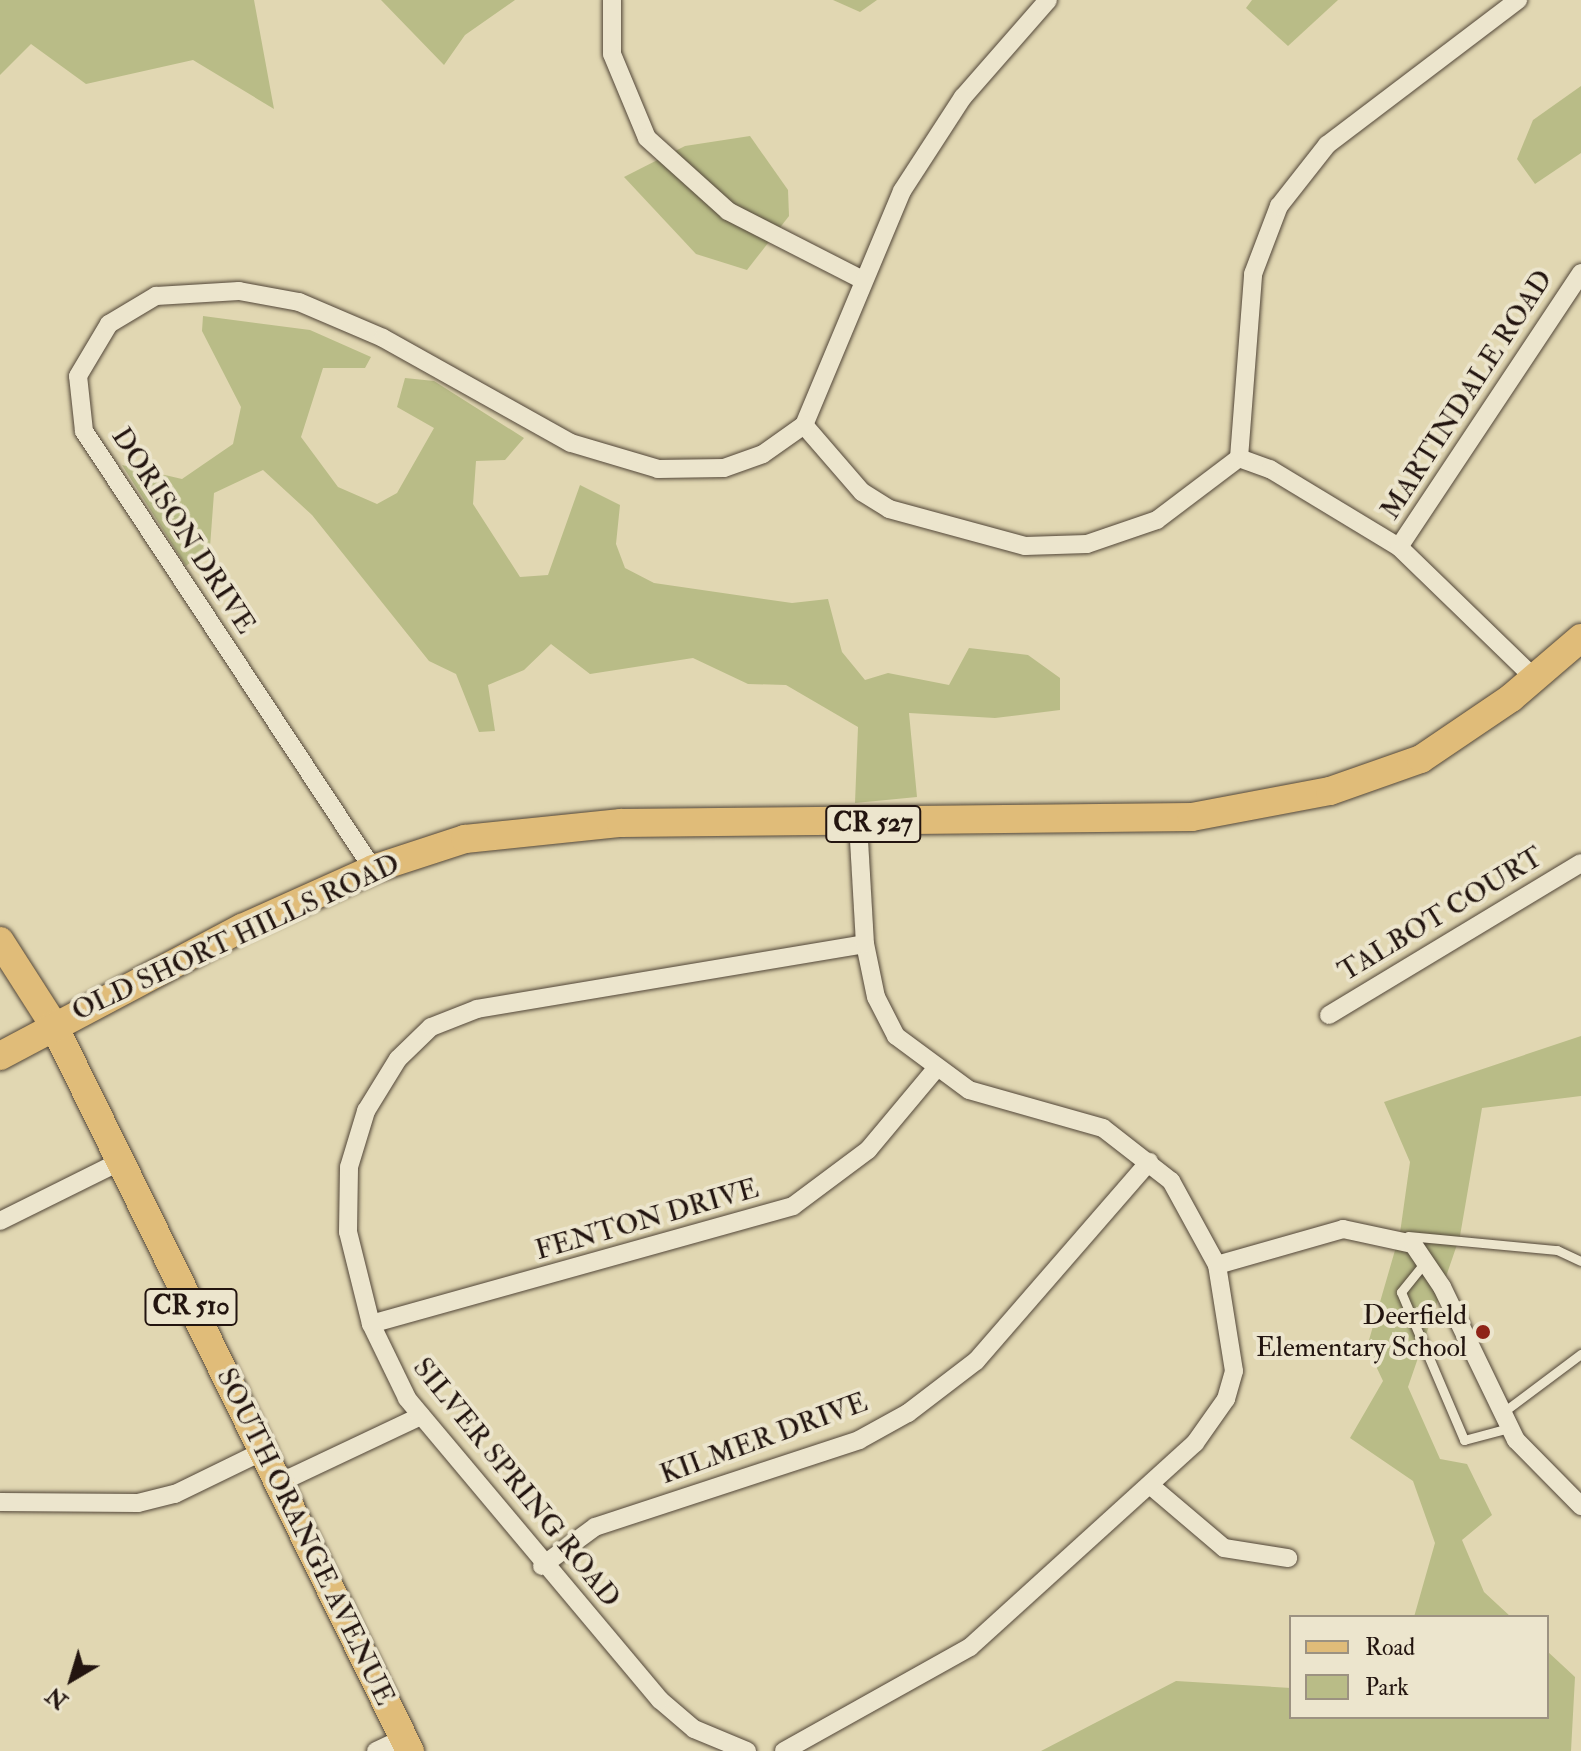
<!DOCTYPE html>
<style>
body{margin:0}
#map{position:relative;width:1581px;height:1751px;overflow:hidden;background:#e1d7b2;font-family:"IM FELL Double Pica",serif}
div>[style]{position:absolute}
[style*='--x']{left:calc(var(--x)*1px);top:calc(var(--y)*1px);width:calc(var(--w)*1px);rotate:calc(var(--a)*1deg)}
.green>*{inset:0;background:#b9bc87}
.roads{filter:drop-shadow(0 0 2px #524638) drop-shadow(0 0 2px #524638)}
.lane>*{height:9px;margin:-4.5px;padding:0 4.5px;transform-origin:4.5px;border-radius:4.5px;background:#ece5cd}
.street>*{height:18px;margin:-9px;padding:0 9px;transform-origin:9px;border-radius:9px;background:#ece5cd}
.primary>*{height:28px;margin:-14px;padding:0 14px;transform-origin:14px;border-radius:14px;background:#e0bc79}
.dots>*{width:22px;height:22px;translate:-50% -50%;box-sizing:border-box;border:4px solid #ece5cd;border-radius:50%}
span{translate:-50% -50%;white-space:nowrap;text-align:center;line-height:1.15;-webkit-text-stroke:8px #ece5cd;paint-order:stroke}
.shield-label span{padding:2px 6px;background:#ece5cd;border:2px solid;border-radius:6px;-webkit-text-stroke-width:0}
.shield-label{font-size:26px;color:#231510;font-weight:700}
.street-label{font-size:28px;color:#231510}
.poi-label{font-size:28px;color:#231510}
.right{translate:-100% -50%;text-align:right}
.legend{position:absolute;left:1289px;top:1615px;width:260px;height:104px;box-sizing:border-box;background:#ece5cd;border:2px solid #9c9281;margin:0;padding:10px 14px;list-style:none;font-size:24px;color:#231510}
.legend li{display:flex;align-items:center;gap:16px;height:40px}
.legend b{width:40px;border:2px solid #9c9281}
.north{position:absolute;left:32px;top:1639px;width:80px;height:80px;-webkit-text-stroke:6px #ece5cd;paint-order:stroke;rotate:218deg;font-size:22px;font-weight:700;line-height:32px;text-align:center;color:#231510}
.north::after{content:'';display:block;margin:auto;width:28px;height:36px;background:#231510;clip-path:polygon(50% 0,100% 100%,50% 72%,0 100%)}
</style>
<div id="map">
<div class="green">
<i style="clip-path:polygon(0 0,254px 0,274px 109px,193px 60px,86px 84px,31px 44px,0 75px)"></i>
<i style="clip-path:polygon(381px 0,515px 0,465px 35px,444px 65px)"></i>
<i style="clip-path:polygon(833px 0,877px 0,860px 12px)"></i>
<i style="clip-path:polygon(1252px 0,1338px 0,1288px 46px,1246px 8px)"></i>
<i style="clip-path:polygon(1581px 86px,1581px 153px,1535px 184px,1517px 159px,1533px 120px)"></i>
<i style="clip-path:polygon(750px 136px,788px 190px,789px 216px,747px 270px,696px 254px,624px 177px,685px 146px)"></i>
<i style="clip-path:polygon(203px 316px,310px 330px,371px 357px,365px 368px,323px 368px,301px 437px,338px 487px,377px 504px,397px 493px,434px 428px,397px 407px,405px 378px,434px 381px,524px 438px,505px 460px,476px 461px,473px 504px,520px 577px,548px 575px,580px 485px,620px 505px,616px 544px,625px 568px,654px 583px,792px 603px,828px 599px,842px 652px,865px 680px,888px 673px,949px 685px,969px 648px,1028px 655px,1060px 678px,1060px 710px,995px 718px,909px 713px,917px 797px,855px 803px,858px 727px,786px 685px,748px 684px,693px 658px,590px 674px,551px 644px,524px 670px,488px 685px,495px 731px,479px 732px,456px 674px,429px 661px,312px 515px,263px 470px,214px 493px,210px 547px,186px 566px,122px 465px,182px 479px,233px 444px,241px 407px,202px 331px)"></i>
<i style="clip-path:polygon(1581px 1036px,1581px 1096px,1482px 1108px,1460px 1236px,1408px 1387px,1440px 1459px,1467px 1464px,1492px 1515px,1462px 1540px,1484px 1592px,1511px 1617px,1414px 1617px,1435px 1543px,1413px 1481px,1350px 1438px,1383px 1381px,1367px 1347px,1400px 1233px,1410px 1162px,1384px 1102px)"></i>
<i style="clip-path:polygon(1547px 1651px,1575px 1677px,1571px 1751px,1041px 1751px,1176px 1681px,1291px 1688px,1291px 1717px,1547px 1717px)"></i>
</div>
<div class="roads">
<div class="lane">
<i style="--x:1408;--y:1236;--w:150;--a:5.4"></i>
<i style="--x:1557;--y:1250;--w:26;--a:25"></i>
<i style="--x:1426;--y:1261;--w:40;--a:129"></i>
<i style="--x:1401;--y:1292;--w:161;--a:66.9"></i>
<i style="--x:1464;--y:1440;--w:47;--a:-14.9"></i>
<i style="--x:1502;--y:1413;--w:99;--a:-36.8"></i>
</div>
<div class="street">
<i style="--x:612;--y:0;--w:54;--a:90"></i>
<i style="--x:612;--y:54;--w:91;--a:67.4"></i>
<i style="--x:647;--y:138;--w:109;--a:42"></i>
<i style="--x:728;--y:211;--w:149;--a:27.1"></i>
<i style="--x:1048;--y:0;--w:129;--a:131.2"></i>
<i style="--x:963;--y:97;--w:112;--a:123"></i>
<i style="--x:902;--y:191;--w:254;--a:112.7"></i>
<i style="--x:804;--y:425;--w:89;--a:49.1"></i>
<i style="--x:862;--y:492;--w:32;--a:32"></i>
<i style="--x:889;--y:509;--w:141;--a:15.2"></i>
<i style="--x:1025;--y:546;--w:62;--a:-1.8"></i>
<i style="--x:1087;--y:544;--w:74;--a:-18.9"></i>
<i style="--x:1157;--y:520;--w:103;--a:-37.1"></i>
<i style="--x:1239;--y:458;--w:185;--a:-85.6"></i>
<i style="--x:1253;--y:274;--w:73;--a:-69.1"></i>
<i style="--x:1279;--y:206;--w:78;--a:-51.8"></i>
<i style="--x:1327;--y:145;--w:240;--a:-37.2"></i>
<i style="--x:1239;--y:458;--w:33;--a:20"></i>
<i style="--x:1270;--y:469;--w:151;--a:31.2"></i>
<i style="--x:1399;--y:547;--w:188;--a:44.1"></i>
<i style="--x:1399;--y:547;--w:329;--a:-56.4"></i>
<i style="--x:373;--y:869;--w:525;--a:-123.42"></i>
<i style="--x:84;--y:431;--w:55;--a:-96.2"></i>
<i style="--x:78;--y:376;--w:61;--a:-59.2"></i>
<i style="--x:109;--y:324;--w:55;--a:-30.8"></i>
<i style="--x:156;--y:296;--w:83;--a:-3.4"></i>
<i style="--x:239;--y:291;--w:61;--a:10.4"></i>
<i style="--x:299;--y:302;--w:91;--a:23.2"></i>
<i style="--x:383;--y:338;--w:215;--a:29.2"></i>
<i style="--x:571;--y:443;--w:91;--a:16.6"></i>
<i style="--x:658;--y:469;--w:66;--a:-0.9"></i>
<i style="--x:724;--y:468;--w:41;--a:-19.7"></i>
<i style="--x:763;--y:454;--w:50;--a:-35.3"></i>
<i style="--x:1329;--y:1015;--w:294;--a:-31.1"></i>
<i style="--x:0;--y:1221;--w:133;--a:-26.4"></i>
<i style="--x:1217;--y:1265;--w:131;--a:-15.9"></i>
<i style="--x:1343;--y:1229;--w:72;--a:12.1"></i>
<i style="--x:1413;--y:1244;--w:52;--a:56"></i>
<i style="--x:1442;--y:1287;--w:170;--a:64.2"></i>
<i style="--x:1516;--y:1440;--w:93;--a:45.4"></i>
<i style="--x:371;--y:1324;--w:438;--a:-15.6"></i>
<i style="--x:793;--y:1206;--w:94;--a:-36.7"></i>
<i style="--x:868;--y:1150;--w:104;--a:-50.1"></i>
<i style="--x:279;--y:1483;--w:157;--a:-25.3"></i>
<i style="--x:1151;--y:1486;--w:96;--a:40.3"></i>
<i style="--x:1224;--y:1548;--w:65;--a:8.9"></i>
<i style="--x:0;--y:1502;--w:138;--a:0.4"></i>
<i style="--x:138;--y:1503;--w:38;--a:-14"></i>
<i style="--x:175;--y:1494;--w:98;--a:-26"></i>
<i style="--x:542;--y:1566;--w:66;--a:-36.3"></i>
<i style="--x:595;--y:1527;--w:278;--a:-18.2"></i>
<i style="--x:859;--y:1440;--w:56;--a:-28.9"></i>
<i style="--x:908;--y:1413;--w:86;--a:-37.4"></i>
<i style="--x:976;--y:1361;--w:264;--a:-49"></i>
<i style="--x:376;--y:1751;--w:31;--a:-25"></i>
<i style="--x:747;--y:1751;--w:57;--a:-157.5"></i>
<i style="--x:694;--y:1729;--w:45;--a:-139.5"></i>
<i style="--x:660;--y:1700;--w:394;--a:-130"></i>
<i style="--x:407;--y:1398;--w:82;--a:-115.9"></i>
<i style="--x:371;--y:1324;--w:95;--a:-104"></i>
<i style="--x:348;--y:1232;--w:65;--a:-89.1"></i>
<i style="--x:349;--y:1167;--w:59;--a:-73.1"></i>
<i style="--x:366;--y:1111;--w:61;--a:-58.4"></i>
<i style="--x:398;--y:1059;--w:46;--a:-44.1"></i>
<i style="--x:431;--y:1027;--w:49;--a:-21.4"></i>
<i style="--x:477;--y:1009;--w:393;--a:-9.5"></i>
<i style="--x:784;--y:1751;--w:213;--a:-29.2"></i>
<i style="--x:970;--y:1647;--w:304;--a:-42.2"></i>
<i style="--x:1195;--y:1443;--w:54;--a:-54.8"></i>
<i style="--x:1226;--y:1399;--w:29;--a:-74"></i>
<i style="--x:1234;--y:1371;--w:107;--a:-99.1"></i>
<i style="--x:1217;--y:1265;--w:96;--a:-118.7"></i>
<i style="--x:1171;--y:1181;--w:86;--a:-142.1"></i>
<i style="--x:1103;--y:1128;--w:139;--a:-164.2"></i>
<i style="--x:969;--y:1090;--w:91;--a:-143.5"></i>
<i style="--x:896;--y:1036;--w:44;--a:-117.1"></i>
<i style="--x:876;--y:997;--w:54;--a:-101.7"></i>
<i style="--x:865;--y:944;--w:120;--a:-93.3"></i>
</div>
<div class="primary">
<i style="--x:0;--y:941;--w:98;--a:57.4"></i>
<i style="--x:53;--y:1024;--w:810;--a:63.85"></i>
<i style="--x:0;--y:1056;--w:274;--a:-27.9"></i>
<i style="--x:242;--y:928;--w:144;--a:-24.2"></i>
<i style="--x:373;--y:869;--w:97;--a:-18.1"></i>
<i style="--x:465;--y:839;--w:157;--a:-5.9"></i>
<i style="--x:621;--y:823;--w:571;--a:-0.6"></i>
<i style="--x:1192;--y:817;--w:140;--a:-10.7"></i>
<i style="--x:1330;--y:791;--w:96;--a:-19.4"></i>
<i style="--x:1421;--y:759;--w:109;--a:-34.1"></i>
<i style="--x:1511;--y:698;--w:92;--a:-40.6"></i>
</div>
</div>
<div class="dots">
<i style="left:1483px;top:1332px;background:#8f2418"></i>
</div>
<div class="shield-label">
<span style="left:873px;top:824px">CR 527</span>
<span style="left:191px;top:1307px">CR 510</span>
</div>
<div class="street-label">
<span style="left:1467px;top:395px;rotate:-57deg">MARTINDALE ROAD</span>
<span style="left:183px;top:531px;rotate:57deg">DORISON DRIVE</span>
<span style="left:1441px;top:915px;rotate:-31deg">TALBOT COURT</span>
<span style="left:236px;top:938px;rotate:-25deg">OLD SHORT HILLS ROAD</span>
<span style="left:647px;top:1220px;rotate:-16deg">FENTON DRIVE</span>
<span style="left:764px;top:1439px;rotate:-20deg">KILMER DRIVE</span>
<span style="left:516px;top:1483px;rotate:51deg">SILVER SPRING ROAD</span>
<span style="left:305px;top:1537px;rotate:64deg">SOUTH ORANGE AVENUE</span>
</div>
<div class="poi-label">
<span class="right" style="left:1467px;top:1332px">Deerfield<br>Elementary School</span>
</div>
<ul class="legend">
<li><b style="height:10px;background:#e0bc79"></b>Road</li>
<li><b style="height:22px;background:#b9bc87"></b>Park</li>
</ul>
<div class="north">N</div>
</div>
